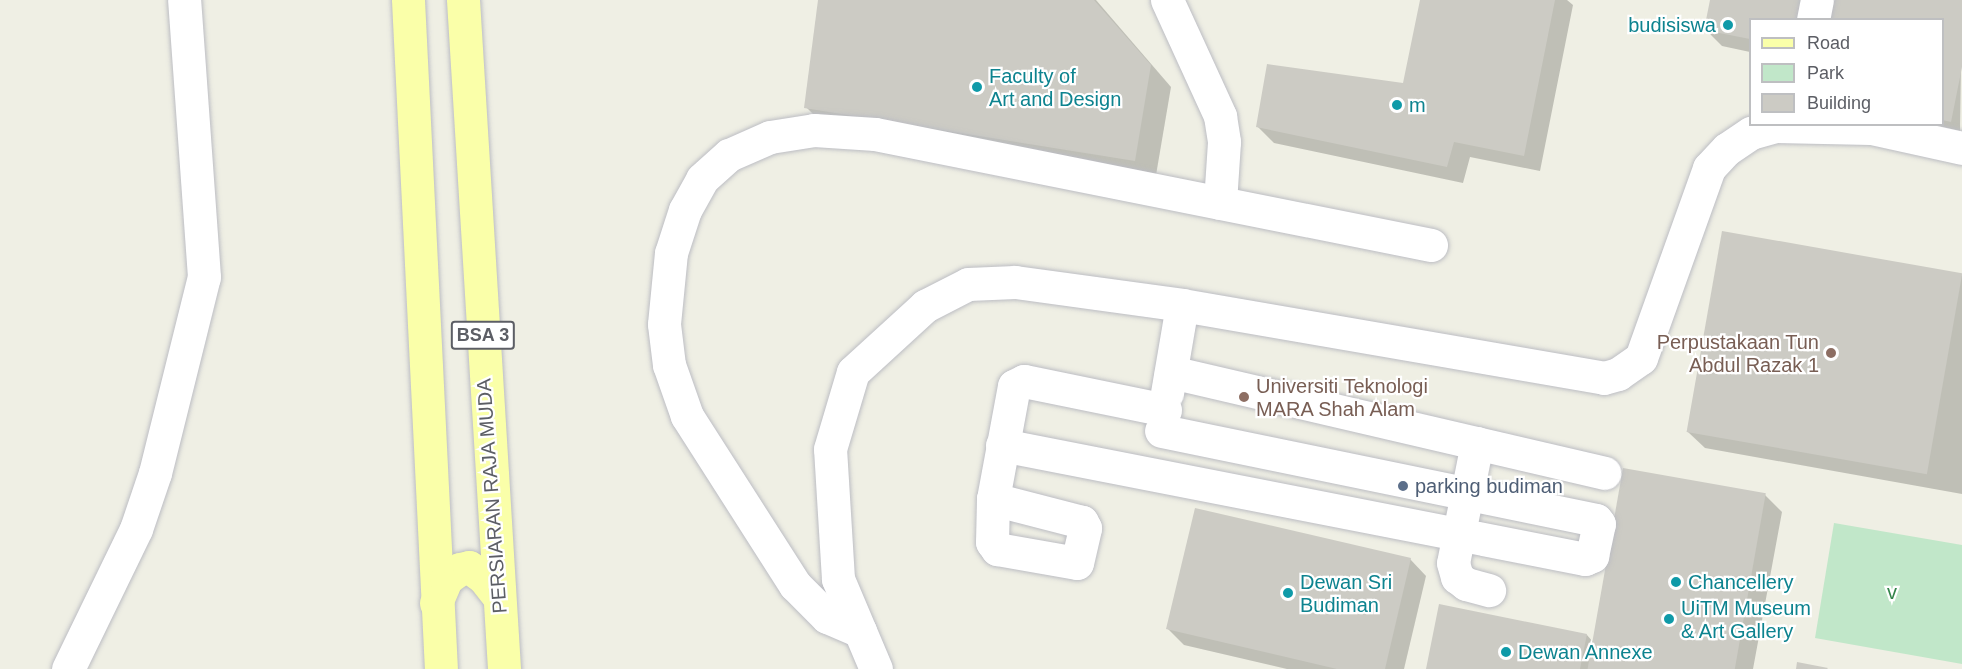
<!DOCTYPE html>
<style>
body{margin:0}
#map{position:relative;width:1962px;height:669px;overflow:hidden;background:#efefe4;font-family:Arial,sans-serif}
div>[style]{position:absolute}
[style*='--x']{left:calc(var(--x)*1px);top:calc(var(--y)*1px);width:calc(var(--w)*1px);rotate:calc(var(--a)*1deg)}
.green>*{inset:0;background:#c1e7c9}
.shadow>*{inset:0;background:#0003}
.building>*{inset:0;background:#cccbc4;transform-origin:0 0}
.roads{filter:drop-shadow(0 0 2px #bcbdc3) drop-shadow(0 0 2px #bcbdc3)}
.minor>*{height:33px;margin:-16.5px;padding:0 16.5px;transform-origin:16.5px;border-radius:16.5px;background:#fff}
.major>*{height:33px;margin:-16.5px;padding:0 16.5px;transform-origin:16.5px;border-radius:16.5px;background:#faffa9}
.dots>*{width:16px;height:16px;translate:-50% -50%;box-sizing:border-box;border:3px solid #fff;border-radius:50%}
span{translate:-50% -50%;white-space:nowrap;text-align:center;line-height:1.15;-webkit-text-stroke:4.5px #fff;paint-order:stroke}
.shield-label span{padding:2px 4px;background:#fff;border:2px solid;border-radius:4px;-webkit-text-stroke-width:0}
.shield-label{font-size:18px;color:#5c5e65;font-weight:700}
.culture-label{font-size:20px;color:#0d838f}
.right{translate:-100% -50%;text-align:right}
.left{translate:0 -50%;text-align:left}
.education-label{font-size:20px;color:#785e54}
.service-label{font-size:20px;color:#4e5e75}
.street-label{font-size:20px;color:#5c5e65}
.park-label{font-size:20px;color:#34844a}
.legend{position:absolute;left:1749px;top:18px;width:195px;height:108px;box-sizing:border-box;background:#fff;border:2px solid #bebfc1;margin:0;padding:8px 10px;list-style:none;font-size:18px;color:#5c5e65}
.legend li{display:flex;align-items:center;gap:12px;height:30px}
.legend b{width:30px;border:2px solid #bebfc1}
</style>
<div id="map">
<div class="green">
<i style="clip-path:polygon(1834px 523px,1962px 545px,1962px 664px,1815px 638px)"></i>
</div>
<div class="shadow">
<i style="clip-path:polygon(819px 0,1096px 0,1171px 87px,1155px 181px,827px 128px,806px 107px)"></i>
<i style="clip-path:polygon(1421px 0,1567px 0,1573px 5px,1540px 171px,1470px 157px,1463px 183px,1274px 143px,1257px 126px,1404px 84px)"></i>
<i style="clip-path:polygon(1712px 0,1750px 20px,1750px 52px,1722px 46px,1706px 30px)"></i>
<i style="clip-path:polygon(1962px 0,1960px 131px,1931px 124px,1942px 124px,1942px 20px,1825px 17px)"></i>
<i style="clip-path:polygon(1962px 275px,1962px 494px,1705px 448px,1688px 432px)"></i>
<i style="clip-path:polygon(1765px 495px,1782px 512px,1753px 669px,1427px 669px,1587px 635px,1593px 642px)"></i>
<i style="clip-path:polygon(1410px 559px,1426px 576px,1404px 669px,1287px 669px,1184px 645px,1168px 629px)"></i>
</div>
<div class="building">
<i style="clip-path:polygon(818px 0,1094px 0,1151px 65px,1135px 161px,804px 108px)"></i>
<i style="clip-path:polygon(1420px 0,1555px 0,1524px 156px,1454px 142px,1447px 167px,1256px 127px,1267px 64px,1403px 83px)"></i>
<i style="clip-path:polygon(1710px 0,1805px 0,1802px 20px,1750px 20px,1750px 39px,1704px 30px)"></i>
<i style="clip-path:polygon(1826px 0,1962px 0,1962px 67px,1951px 122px,1942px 120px,1942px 20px,1834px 20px,1823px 17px)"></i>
<i style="left:1722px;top:231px;width:244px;height:204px;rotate:10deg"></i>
<i style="left:1623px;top:468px;width:145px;height:204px;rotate:10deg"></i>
<i style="clip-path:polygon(1195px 508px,1411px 558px,1385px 669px,1337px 669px,1166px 629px)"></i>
<i style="clip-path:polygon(1439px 604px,1587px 634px,1580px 669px,1426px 669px)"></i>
<i style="clip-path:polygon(1797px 662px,1828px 668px,1827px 669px,1796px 669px)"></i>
</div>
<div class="roads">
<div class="minor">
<i style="--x:1167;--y:0;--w:128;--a:65.4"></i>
<i style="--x:1220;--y:116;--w:26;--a:81"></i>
<i style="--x:1224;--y:142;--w:61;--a:93.8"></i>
<i style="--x:1813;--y:20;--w:20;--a:-79"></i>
<i style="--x:1171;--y:372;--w:445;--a:13.1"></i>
<i style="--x:1167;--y:393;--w:89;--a:-80.3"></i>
<i style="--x:1477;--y:443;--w:122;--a:101.3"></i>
<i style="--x:1453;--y:563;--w:15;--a:74"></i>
<i style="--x:1457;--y:577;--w:11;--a:38"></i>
<i style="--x:1466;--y:584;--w:24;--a:15"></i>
<i style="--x:1002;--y:445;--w:594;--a:11.06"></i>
<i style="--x:1585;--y:559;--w:8;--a:-23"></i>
<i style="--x:1592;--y:556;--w:33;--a:-78"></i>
<i style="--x:1599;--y:524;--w:5;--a:-127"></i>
<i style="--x:1596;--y:520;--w:444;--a:-168.4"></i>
<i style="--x:993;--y:499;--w:43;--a:91.3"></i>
<i style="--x:992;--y:542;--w:9;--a:54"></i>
<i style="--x:997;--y:549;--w:81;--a:9.9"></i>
<i style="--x:1077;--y:563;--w:36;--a:-77"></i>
<i style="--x:1085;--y:528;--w:7;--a:-117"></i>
<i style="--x:1082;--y:522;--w:92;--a:-165.5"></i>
<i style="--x:993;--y:499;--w:115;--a:-79.5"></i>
<i style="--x:1014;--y:386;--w:11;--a:-27"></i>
<i style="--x:1024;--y:381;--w:144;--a:11.6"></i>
<i style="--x:860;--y:631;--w:36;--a:-157"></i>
<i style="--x:827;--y:617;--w:45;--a:-135"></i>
<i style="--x:795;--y:585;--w:201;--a:-122.6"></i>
<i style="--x:687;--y:416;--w:54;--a:-109.4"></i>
<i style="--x:669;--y:365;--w:41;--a:-97"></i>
<i style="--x:664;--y:324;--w:71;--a:-84.4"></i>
<i style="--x:671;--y:253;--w:45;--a:-72"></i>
<i style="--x:685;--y:210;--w:35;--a:-61"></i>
<i style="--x:702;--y:179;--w:36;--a:-42"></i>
<i style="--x:729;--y:155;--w:45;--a:-23.7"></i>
<i style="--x:770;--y:137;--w:45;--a:-9"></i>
<i style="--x:814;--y:130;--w:61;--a:3.8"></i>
<i style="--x:875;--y:134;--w:567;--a:11.29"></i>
<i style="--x:68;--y:669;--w:156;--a:-64.1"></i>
<i style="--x:136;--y:529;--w:59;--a:-71.3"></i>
<i style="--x:155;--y:473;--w:202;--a:-76"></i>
<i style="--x:204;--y:277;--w:278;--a:-94.1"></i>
<i style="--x:876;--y:669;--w:98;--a:-112.9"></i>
<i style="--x:838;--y:579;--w:130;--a:-93.5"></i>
<i style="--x:830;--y:449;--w:80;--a:-73.4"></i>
<i style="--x:853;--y:372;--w:98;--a:-42.5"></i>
<i style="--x:925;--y:306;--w:48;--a:-27.1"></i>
<i style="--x:968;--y:284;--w:47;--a:-2.4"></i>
<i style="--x:1015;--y:282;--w:169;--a:7.8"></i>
<i style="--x:1182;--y:305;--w:428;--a:9.8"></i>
<i style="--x:1604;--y:378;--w:15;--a:-16"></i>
<i style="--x:1618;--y:374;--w:28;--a:-35"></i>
<i style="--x:1641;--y:358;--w:202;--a:-70.3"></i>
<i style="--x:1709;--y:168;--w:26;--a:-47"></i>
<i style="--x:1727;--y:149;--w:29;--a:-34"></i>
<i style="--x:1751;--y:133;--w:25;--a:-16"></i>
<i style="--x:1775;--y:126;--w:96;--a:1.2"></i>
<i style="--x:1871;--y:128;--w:93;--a:12.4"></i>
</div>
<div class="major">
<i style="--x:408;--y:0;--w:670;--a:87.18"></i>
<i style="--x:463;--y:0;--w:670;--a:86.49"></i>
<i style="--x:436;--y:603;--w:26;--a:-67"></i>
<i style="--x:446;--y:579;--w:17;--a:-36"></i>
<i style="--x:460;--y:569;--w:9;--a:-13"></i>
<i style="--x:469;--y:567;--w:19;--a:36"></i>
<i style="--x:484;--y:578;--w:23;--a:52"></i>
</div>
</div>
<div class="dots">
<i style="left:1728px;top:25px;background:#0f9aa8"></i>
<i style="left:977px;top:87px;background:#0f9aa8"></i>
<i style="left:1397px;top:105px;background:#0f9aa8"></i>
<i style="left:1831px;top:353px;background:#8d6e63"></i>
<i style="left:1244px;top:397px;background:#8d6e63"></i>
<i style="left:1403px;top:486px;background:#5c6f8a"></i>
<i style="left:1676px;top:582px;background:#0f9aa8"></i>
<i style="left:1288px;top:593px;background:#0f9aa8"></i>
<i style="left:1669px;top:619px;background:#0f9aa8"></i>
<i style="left:1506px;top:652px;background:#0f9aa8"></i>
</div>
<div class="shield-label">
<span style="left:483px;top:335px">BSA 3</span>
</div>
<div class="culture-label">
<span class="right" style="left:1716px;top:25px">budisiswa</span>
<span class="left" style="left:989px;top:88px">Faculty of<br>Art and Design</span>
<span class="left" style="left:1409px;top:105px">m</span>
<span class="left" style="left:1300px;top:594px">Dewan Sri<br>Budiman</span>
<span class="left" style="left:1688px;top:582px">Chancellery</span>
<span class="left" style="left:1681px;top:620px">UiTM Museum<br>&amp; Art Gallery</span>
<span class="left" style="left:1518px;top:652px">Dewan Annexe</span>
</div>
<div class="education-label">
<span class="right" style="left:1819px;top:354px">Perpustakaan Tun<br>Abdul Razak 1</span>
<span class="left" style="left:1256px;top:398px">Universiti Teknologi<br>MARA Shah Alam</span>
</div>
<div class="service-label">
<span class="left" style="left:1415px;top:486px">parking budiman</span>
</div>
<div class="street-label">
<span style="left:492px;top:496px;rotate:-94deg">PERSIARAN RAJA MUDA</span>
</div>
<div class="park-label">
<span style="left:1892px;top:592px">v</span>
</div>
<ul class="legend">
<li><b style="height:8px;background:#faffa9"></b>Road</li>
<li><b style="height:16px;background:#c1e7c9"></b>Park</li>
<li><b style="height:16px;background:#cccbc4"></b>Building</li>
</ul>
</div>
